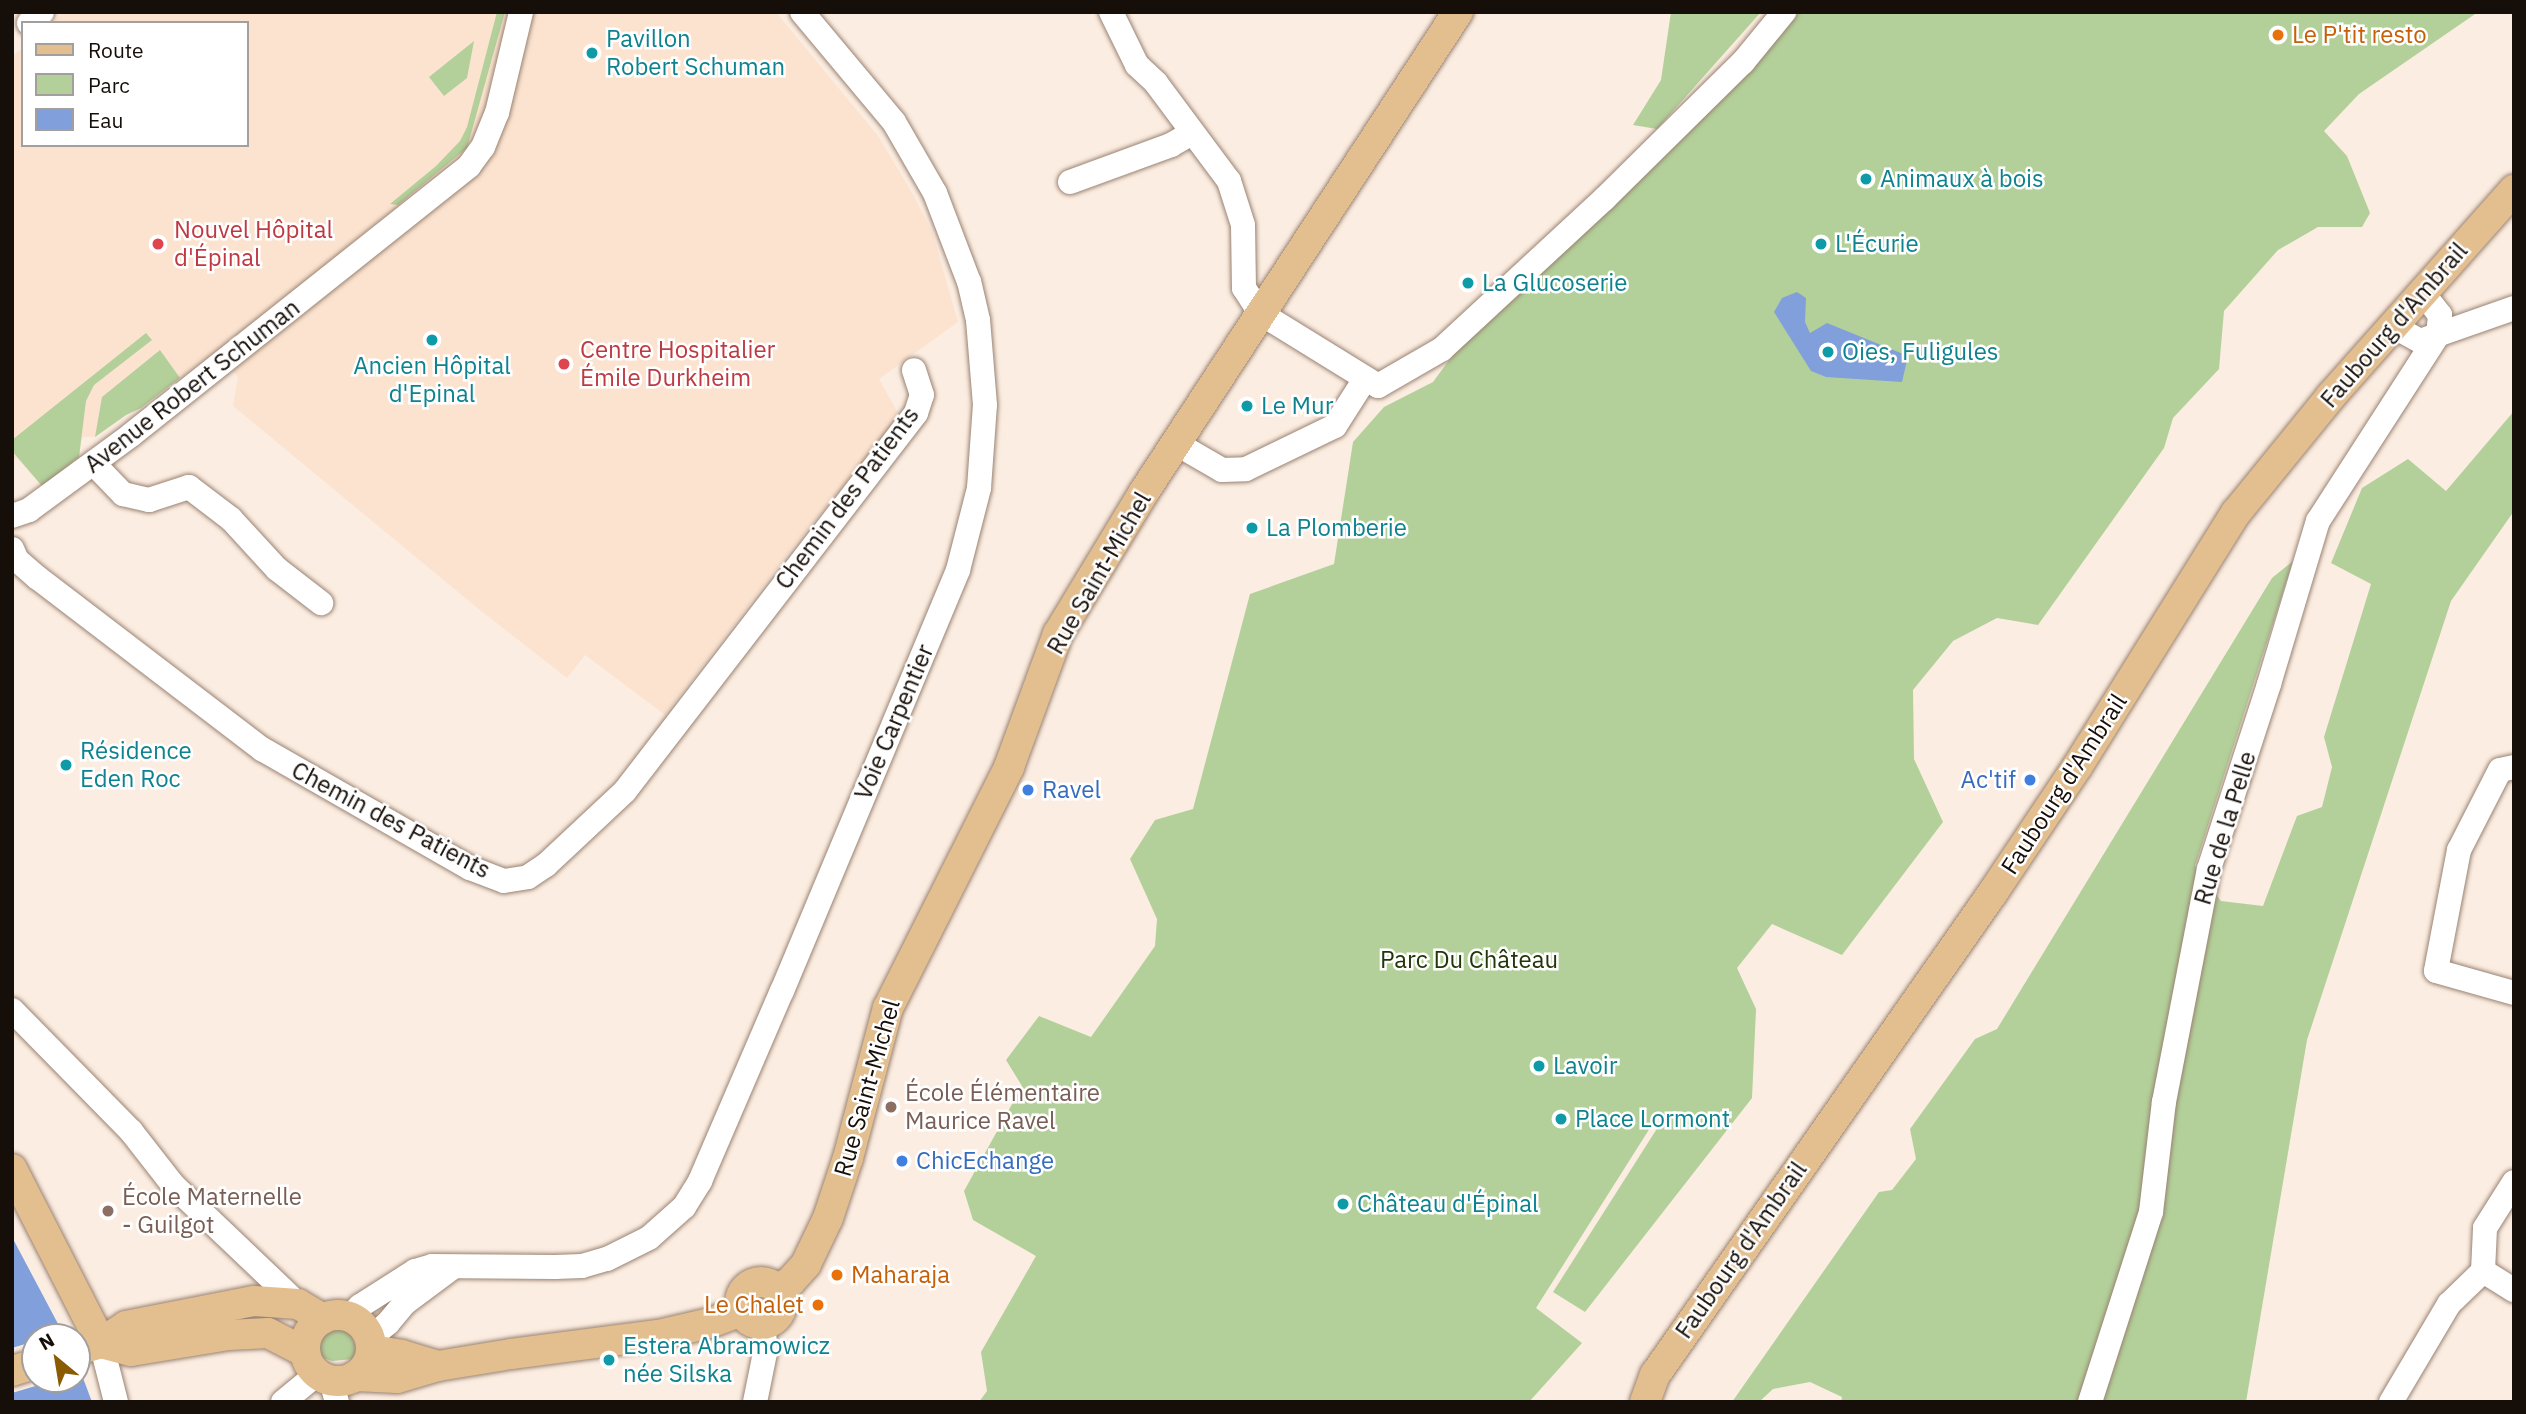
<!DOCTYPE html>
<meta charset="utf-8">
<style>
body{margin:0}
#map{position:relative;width:2526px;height:1414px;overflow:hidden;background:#fcede2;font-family:"IBM Plex Sans",sans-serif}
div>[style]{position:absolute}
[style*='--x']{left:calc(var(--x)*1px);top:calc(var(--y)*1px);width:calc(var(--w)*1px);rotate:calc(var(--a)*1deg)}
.built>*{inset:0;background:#fce3d0}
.green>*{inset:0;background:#b3d09a}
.water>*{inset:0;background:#819fdb}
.pier>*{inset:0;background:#fcede2}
.roads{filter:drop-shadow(0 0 2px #998372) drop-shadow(0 0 2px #998372)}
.minor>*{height:24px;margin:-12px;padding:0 12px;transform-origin:12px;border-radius:12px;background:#fff}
.major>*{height:30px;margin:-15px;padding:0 15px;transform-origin:15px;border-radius:15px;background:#e3be8f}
.major>.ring{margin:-15px;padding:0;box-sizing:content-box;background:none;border:30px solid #e3be8f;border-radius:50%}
.dots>*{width:19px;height:19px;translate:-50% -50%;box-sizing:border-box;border:4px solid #fff;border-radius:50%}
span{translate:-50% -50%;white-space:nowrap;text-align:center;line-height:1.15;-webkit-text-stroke:5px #fff;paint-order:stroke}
.food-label{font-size:24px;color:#c56008}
.left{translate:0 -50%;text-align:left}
.right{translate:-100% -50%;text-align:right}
.culture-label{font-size:24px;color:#0d838f}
.health-label{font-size:24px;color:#be3a42}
.street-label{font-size:24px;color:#160e08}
.shop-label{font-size:24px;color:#366cbe}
.park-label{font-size:24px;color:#223709}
.education-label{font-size:24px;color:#785e54}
.frame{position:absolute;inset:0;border:14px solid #160e08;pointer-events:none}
.legend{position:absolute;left:21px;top:21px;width:228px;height:126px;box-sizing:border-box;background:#fff;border:2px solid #a29f9c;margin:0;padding:9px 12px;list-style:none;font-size:21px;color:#160e08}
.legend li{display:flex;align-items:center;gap:14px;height:35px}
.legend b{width:35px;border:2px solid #a29f9c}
.north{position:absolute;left:21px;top:1323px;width:70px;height:70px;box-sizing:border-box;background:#fff;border:2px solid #a29f9c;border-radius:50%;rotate:330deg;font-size:19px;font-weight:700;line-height:28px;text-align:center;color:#160e08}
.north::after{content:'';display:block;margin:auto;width:24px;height:32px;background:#8a5b00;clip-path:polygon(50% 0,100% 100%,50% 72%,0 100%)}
</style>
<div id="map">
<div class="built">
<i style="clip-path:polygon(63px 12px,776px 12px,879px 137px,915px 198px,933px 234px,958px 322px,879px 379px,899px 415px,893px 425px,789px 552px,665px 715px,585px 655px,567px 678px,481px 611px,233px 406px,238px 377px,216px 351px,141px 408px,126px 415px,95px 437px,82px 437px,79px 457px,42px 486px,17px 458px,12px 461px,12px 56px,23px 48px,23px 145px,247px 145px,247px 23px,53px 23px)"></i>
</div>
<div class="green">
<i style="clip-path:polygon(497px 12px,505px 12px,467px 148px,398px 205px,390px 204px,436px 166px,460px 141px,467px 127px)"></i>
<i style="clip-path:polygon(1671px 12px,1761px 12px,1657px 129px,1633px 125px,1661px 80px)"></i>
<i style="clip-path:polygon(1798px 12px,2478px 12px,2359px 94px,2324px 131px,2347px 156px,2370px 213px,2362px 227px,2318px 227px,2278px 250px,2224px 311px,2219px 369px,2173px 418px,2164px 448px,2038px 625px,1997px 618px,1953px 641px,1913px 690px,1914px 759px,1943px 822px,1842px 955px,1772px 924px,1737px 968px,1756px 1009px,1752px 1098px,1585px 1312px,1553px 1292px,1665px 1116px,1657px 1117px,1536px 1308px,1582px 1343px,1529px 1402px,979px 1402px,987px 1391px,981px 1352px,1036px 1256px,973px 1220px,964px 1191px,1022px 1086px,1006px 1060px,1039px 1016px,1091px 1037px,1155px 946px,1157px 919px,1130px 859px,1155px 820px,1193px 809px,1250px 594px,1334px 564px,1353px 442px,1384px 407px,1433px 382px,1452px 356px,1782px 34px)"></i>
<i style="clip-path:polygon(474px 41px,467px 78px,444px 96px,429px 77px)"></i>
<i style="clip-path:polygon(146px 333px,152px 340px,94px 385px,86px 401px,79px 457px,42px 486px,12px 451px,12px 440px)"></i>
<i style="clip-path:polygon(160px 350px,180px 378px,141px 408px,126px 415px,95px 437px,102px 397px)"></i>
<i style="clip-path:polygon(2514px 411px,2514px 511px,2451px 601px,2307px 1040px,2246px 1402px,1841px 1402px,1842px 1397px,1810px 1382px,1773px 1389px,1759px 1402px,1732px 1402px,1879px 1192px,1892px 1190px,1916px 1159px,1910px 1129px,1975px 1039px,1997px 1029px,2272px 578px,2293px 561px,2195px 866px,2221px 901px,2263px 906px,2297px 816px,2322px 807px,2332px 767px,2324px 737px,2371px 584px,2331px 563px,2362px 488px,2408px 459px,2446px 491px)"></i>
<i style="clip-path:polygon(325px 1329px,341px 1329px,351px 1334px,358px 1352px,354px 1359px,332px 1361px,323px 1358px,315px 1348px,315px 1339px)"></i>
</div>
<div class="water">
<i style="clip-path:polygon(1797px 292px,1806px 298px,1805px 322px,1810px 333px,1827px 323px,1908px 356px,1902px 382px,1826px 377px,1811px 371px,1774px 312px,1782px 298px)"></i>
<i style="clip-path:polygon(12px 1237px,65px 1337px,35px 1337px,35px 1379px,77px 1379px,77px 1362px,92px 1402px,12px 1402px)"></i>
</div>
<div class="pier">
<i style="clip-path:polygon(35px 1341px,35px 1379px,59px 1379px,12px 1393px,12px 1348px)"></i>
</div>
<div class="roads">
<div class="minor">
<i style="--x:1111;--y:12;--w:59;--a:63.9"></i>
<i style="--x:1137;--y:65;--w:26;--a:43"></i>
<i style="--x:1156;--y:83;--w:122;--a:53.3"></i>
<i style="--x:1229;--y:181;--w:46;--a:72.3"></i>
<i style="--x:1243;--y:225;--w:63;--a:89.1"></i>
<i style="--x:1244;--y:288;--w:30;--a:57"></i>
<i style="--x:1260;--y:313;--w:139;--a:31.7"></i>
<i style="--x:1378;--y:386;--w:74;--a:-30"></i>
<i style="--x:1442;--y:349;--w:221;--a:-42.8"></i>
<i style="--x:1604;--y:199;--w:195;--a:-44.6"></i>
<i style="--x:1743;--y:62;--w:65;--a:-50.6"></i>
<i style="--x:29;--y:23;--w:17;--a:-40"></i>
<i style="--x:1070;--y:182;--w:108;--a:-20.1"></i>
<i style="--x:1171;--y:145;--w:24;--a:-30"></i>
<i style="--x:2393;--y:326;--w:31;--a:29"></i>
<i style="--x:2420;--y:341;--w:100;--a:-19.3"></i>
<i style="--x:1177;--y:444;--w:52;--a:30"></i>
<i style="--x:1222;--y:470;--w:24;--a:-2"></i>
<i style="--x:1246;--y:469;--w:99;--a:-25.8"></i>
<i style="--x:1335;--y:426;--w:56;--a:-57.4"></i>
<i style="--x:94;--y:464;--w:42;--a:46"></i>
<i style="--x:123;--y:494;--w:27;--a:13"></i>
<i style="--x:149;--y:500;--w:42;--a:-18"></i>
<i style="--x:189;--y:487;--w:53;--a:37.3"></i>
<i style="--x:231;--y:519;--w:68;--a:47.4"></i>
<i style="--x:277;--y:569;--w:56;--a:37.7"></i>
<i style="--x:12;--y:516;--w:18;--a:-19"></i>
<i style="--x:29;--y:510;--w:127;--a:-36.3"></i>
<i style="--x:131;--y:435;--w:432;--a:-38.5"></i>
<i style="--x:469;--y:166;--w:24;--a:-54"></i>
<i style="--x:483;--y:147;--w:37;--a:-68"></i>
<i style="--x:497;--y:113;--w:104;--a:-76.6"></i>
<i style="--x:12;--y:549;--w:12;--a:66"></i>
<i style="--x:17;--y:560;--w:28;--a:41"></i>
<i style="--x:38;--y:578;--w:282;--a:37.4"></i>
<i style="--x:262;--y:749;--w:240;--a:29.8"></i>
<i style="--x:470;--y:868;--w:36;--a:21"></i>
<i style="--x:504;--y:881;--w:24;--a:-9"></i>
<i style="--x:528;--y:877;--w:22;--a:-34"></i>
<i style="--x:546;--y:865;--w:108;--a:-43.1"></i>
<i style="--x:625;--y:791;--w:477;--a:-52.4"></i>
<i style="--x:916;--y:413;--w:19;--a:-72"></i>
<i style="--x:922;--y:395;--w:26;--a:-108"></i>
<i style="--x:2514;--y:767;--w:14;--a:168"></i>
<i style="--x:2500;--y:770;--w:90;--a:117.1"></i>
<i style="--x:2459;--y:850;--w:123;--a:100.8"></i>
<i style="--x:2436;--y:971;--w:81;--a:15.8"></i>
<i style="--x:12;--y:1010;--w:170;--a:45.5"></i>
<i style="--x:131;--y:1131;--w:68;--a:52.1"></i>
<i style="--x:173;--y:1185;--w:173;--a:43.6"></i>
<i style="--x:2483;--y:1271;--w:36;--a:32"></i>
<i style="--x:349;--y:1317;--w:16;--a:-45"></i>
<i style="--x:360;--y:1306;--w:65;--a:-32.5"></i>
<i style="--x:415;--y:1271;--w:18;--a:-16"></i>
<i style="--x:432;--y:1266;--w:123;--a:0.5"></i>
<i style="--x:555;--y:1267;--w:27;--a:-2"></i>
<i style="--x:582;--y:1266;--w:26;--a:-16"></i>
<i style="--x:607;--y:1259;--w:47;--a:-26.6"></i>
<i style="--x:649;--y:1238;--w:47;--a:-41.5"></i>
<i style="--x:684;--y:1207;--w:31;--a:-58"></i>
<i style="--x:700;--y:1181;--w:207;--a:-66.7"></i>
<i style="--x:782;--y:991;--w:456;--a:-67.3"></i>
<i style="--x:958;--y:570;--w:85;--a:-75.6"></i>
<i style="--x:979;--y:488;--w:83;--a:-85.9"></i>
<i style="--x:985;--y:405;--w:85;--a:-94.7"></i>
<i style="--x:978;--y:320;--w:39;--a:-103"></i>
<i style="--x:969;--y:282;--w:95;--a:-110.9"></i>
<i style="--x:935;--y:193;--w:82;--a:-120"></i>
<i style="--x:894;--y:122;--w:143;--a:-129.9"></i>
<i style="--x:369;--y:1339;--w:25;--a:-40"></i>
<i style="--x:388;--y:1323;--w:26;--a:-50"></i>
<i style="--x:405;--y:1303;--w:59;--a:-36.7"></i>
<i style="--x:101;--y:1343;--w:61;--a:75.7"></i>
<i style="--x:331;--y:1380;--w:23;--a:75"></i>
<i style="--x:283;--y:1402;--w:44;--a:-39.5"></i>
<i style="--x:755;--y:1402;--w:50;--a:-78.5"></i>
<i style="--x:765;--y:1353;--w:29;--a:-92"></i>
<i style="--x:2090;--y:1402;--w:200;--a:-72.2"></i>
<i style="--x:2151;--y:1212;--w:111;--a:-83.3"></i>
<i style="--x:2164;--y:1102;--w:237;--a:-79.1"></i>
<i style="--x:2209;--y:869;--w:194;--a:-72"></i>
<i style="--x:2269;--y:684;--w:170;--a:-73.3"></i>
<i style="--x:2318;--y:521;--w:221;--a:-57.2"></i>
<i style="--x:2438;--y:335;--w:20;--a:-84"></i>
<i style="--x:2440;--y:315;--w:29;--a:-128"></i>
<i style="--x:2391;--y:1402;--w:114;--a:-59.4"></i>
<i style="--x:2449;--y:1304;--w:47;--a:-44.1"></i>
<i style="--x:2483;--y:1271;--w:43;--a:-87.3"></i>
<i style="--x:2485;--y:1228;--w:54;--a:-57.8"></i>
</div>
<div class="major">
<i style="--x:12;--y:1169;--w:195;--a:62.9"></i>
<i class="ring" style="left:740px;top:1282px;width:12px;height:12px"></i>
<i style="--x:777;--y:1289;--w:15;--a:-28"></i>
<i style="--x:790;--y:1282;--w:24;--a:-48"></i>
<i style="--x:806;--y:1264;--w:51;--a:-64.4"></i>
<i style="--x:828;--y:1218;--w:63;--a:-71.6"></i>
<i style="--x:848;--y:1158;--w:155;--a:-75.1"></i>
<i style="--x:888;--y:1008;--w:270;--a:-63.3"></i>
<i style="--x:1009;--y:767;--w:142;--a:-69.8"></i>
<i style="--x:1058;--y:634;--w:166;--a:-58.8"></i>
<i style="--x:1144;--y:492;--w:574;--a:-56.81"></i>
<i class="ring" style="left:305px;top:1315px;width:36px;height:36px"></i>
<i style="--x:101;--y:1343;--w:31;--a:15"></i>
<i style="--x:131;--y:1351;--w:99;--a:-9.3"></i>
<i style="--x:229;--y:1335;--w:39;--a:-3"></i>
<i style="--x:268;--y:1333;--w:42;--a:27.2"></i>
<i style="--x:77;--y:1350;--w:25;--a:-16"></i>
<i style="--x:101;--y:1343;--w:30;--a:-34"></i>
<i style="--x:126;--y:1326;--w:130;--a:-11.1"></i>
<i style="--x:254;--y:1301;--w:44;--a:3.9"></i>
<i style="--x:298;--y:1304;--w:29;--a:31"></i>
<i style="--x:371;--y:1350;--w:31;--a:9"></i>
<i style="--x:402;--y:1355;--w:38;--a:17"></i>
<i style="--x:12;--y:1371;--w:24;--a:-17"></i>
<i style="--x:355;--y:1376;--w:42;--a:2.7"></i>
<i style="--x:397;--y:1378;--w:43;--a:-16.3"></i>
<i style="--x:438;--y:1366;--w:74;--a:-9.3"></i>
<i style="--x:511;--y:1354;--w:148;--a:-7.4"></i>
<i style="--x:658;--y:1335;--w:53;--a:-13"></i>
<i style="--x:710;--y:1323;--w:33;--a:-21"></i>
<i style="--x:1645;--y:1402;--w:29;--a:-70"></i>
<i style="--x:1655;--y:1375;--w:591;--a:-54.99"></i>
<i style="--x:1994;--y:891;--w:149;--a:-56.2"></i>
<i style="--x:2077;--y:767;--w:300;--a:-58"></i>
<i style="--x:2236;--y:513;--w:151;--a:-50.9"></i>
<i style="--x:2331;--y:396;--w:276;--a:-48.4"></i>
</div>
</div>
<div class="dots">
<i style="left:2278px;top:35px;background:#e8710a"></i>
<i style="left:592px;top:53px;background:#0f9aa8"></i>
<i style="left:1866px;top:179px;background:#0f9aa8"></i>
<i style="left:158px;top:244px;background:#e0444e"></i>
<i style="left:1821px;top:244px;background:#0f9aa8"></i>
<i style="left:1468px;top:283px;background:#0f9aa8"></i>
<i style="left:432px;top:340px;background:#0f9aa8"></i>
<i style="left:1828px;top:352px;background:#0f9aa8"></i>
<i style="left:564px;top:364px;background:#e0444e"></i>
<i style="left:1247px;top:406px;background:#0f9aa8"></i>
<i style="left:1252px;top:528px;background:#0f9aa8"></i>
<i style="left:66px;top:765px;background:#0f9aa8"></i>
<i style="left:2030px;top:780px;background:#3f7fe0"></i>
<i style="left:1028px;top:790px;background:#3f7fe0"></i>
<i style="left:1539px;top:1066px;background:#0f9aa8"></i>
<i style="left:891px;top:1107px;background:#8d6e63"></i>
<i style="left:1561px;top:1119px;background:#0f9aa8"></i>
<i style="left:902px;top:1161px;background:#3f7fe0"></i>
<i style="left:1343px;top:1204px;background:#0f9aa8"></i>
<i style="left:108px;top:1211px;background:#8d6e63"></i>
<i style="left:837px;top:1275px;background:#e8710a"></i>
<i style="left:818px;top:1305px;background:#e8710a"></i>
<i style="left:609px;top:1360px;background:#0f9aa8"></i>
</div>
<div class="food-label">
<span class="left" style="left:2292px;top:35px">Le P'tit resto</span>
<span class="left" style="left:851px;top:1275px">Maharaja</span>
<span class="right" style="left:804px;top:1305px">Le Chalet</span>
</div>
<div class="culture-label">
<span class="left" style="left:606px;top:53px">Pavillon<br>Robert Schuman</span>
<span class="left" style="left:1880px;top:179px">Animaux à bois</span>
<span class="left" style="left:1835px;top:244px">L'Écurie</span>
<span class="left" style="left:1482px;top:283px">La Glucoserie</span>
<span class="left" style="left:1842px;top:352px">Oies, Fuligules</span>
<span style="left:432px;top:380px">Ancien Hôpital<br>d'Epinal</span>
<span class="left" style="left:1261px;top:406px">Le Mur</span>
<span class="left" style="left:1266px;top:528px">La Plomberie</span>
<span class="left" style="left:80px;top:765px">Résidence<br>Eden Roc</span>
<span class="left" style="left:1553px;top:1066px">Lavoir</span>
<span class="left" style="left:1575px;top:1119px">Place Lormont</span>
<span class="left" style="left:1357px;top:1204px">Château d'Épinal</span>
<span class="left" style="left:623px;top:1360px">Estera Abramowicz<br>née Silska</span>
</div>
<div class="health-label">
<span class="left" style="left:174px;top:244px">Nouvel Hôpital<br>d'Épinal</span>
<span class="left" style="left:580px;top:364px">Centre Hospitalier<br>Émile Durkheim</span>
</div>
<div class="street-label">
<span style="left:2394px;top:325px;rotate:-49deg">Faubourg d'Ambrail</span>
<span style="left:192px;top:386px;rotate:-38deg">Avenue Robert Schuman</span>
<span style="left:847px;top:498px;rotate:-53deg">Chemin des Patients</span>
<span style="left:1099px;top:573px;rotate:-60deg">Rue Saint-Michel</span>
<span style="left:894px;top:722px;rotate:-67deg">Voie Carpentier</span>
<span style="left:2064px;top:784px;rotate:-57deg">Faubourg d'Ambrail</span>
<span style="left:391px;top:820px;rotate:28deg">Chemin des Patients</span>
<span style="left:2225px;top:828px;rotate:-73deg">Rue de la Pelle</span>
<span style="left:867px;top:1088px;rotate:-74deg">Rue Saint-Michel</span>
<span style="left:1741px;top:1250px;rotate:-55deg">Faubourg d'Ambrail</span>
</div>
<div class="shop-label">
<span class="right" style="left:2016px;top:780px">Ac'tif</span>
<span class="left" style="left:1042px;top:790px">Ravel</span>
<span class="left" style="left:916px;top:1161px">ChicEchange</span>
</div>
<div class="park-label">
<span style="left:1469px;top:960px">Parc Du Château</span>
</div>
<div class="education-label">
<span class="left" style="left:905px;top:1107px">École Élémentaire<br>Maurice Ravel</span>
<span class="left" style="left:122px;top:1211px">École Maternelle<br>- Guilgot</span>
</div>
<div class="frame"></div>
<ul class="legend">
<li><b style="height:9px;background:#e3be8f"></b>Route</li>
<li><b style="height:19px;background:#b3d09a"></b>Parc</li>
<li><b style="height:19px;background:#819fdb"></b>Eau</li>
</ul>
<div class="north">N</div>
</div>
